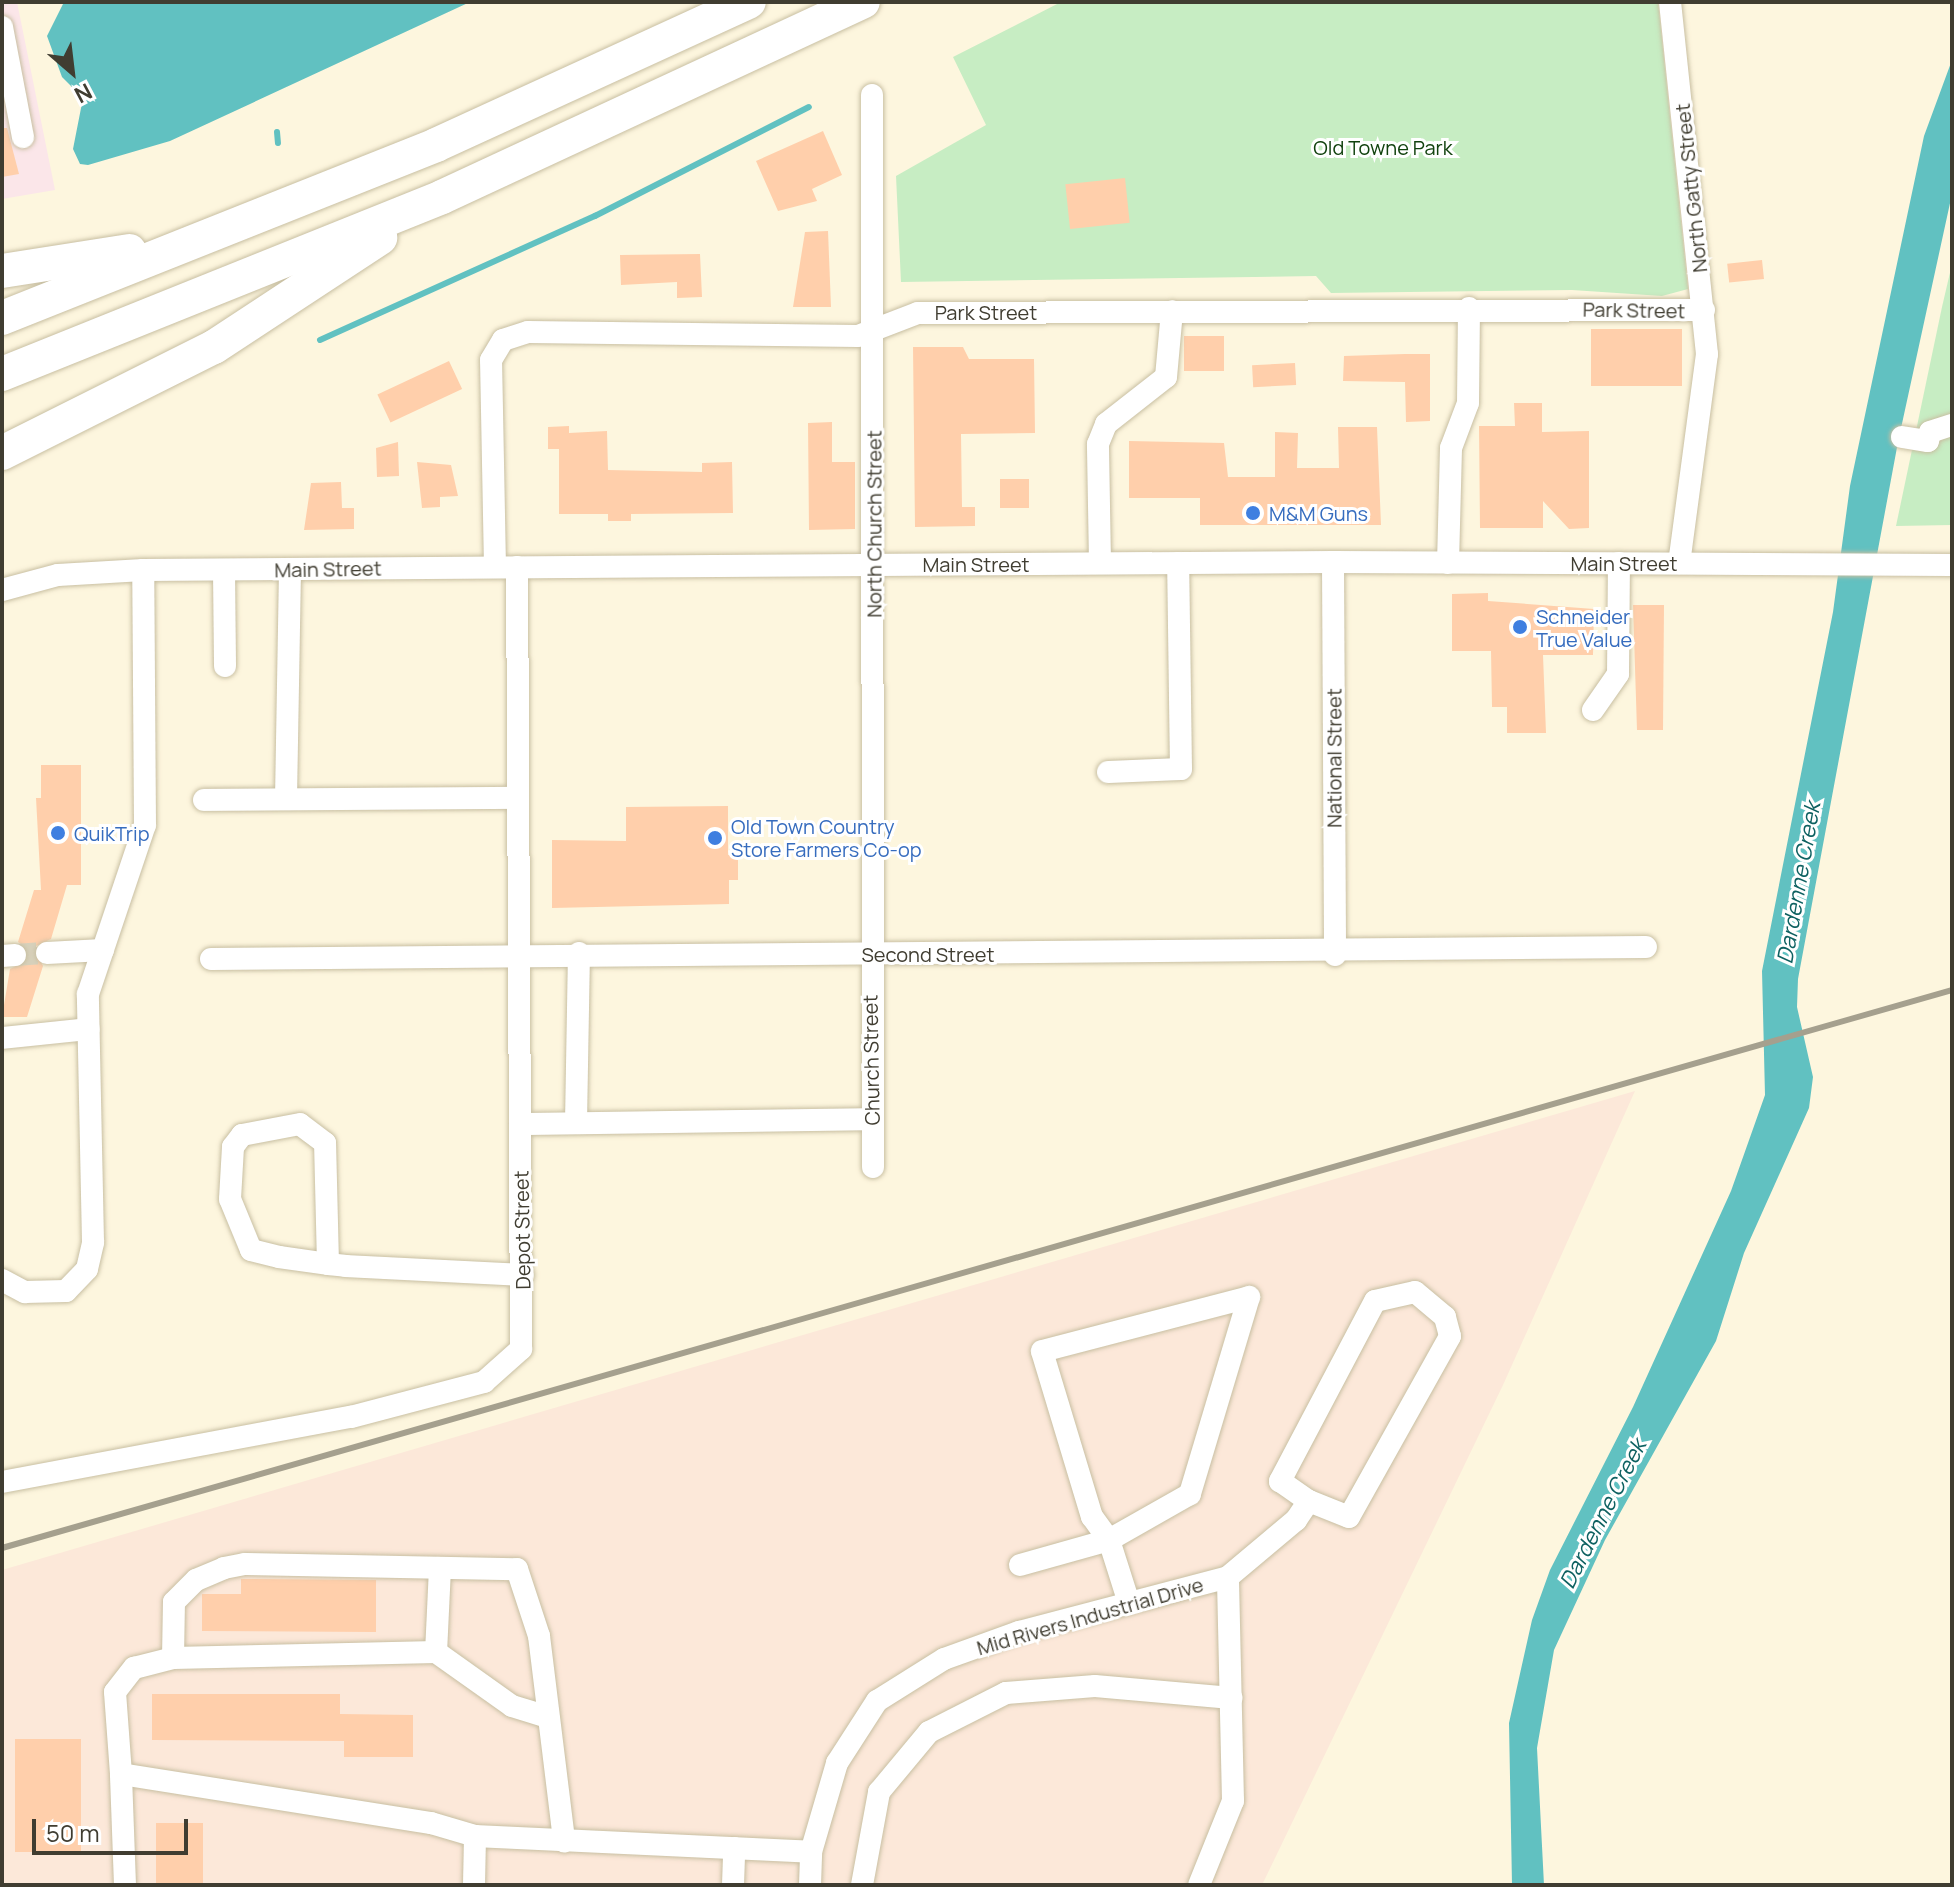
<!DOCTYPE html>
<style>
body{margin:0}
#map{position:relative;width:1954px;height:1887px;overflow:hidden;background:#fdf6de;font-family:Manrope,sans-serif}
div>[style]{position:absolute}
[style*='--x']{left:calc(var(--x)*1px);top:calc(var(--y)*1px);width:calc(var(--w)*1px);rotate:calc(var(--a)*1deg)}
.commercial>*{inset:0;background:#fbe6e9}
.industrial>*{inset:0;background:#fce8d9}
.green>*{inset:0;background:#c7edc3}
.water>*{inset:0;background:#61c1c1}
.stream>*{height:6px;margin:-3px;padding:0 3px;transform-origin:3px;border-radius:3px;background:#61c1c1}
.building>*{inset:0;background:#ffcfab;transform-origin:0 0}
.minor-tunnel>*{height:22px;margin-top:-11px;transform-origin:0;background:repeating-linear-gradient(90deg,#d7d1bb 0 22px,transparent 0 33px)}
.roads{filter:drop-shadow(0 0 2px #c8bfa2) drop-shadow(0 0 2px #c8bfa2)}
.minor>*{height:22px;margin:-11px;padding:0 11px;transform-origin:11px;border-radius:11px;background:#fff}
.highway>*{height:34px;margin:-17px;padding:0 17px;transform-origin:17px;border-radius:17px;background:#fff}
.rail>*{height:6px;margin:-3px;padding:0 3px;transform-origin:3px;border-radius:3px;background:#a5a08e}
.dots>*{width:22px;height:22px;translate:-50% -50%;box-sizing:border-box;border:4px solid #fff;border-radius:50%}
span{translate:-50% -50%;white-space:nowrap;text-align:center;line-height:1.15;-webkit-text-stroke:6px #fff;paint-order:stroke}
.park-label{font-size:20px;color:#11420e}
.street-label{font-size:20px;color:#403d31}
.shop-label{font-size:20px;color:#366cbe}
.left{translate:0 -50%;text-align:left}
.water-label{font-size:22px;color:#0e6161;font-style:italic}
.frame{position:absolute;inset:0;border:4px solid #403d31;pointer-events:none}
.north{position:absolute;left:32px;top:32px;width:80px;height:80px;-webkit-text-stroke:6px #fff;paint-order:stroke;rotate:152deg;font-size:22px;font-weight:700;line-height:32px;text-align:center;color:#403d31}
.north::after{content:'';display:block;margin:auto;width:28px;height:36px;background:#403d31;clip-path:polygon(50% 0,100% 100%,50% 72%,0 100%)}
.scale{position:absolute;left:32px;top:1819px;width:156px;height:36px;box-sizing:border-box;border:4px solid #403d31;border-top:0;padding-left:10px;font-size:24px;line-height:28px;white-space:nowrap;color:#403d31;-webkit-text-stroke:6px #fff;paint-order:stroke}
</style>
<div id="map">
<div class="commercial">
<i style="clip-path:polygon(2px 2px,17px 2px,55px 190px,2px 199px)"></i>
</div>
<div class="industrial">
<i style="clip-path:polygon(1635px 1091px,1503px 1385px,1262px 1885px,2px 1885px,2px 1570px)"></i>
</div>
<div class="green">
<i style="clip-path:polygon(1061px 2px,1658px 2px,1688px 289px,1662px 296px,1572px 290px,1331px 293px,1316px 276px,901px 282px,896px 176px,986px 125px,953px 57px)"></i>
<i style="clip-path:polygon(1952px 264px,1952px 525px,1896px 526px,1942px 307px)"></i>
</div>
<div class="water">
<i style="clip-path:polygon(64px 2px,470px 2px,170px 141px,88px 165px,80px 164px,73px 149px,83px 98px,62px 77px,47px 36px)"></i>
<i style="clip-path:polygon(1952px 60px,1952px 194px,1898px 442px,1798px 979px,1797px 1007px,1813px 1077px,1809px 1108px,1744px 1253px,1716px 1341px,1605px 1540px,1554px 1650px,1537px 1748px,1544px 1885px,1512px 1885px,1509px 1723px,1532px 1620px,1550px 1570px,1633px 1407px,1731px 1191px,1765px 1095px,1762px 971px,1833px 612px,1850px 486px,1924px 136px)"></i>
</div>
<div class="stream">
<i style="--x:277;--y:132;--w:11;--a:85"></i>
<i style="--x:320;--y:340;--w:302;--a:-24.3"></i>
<i style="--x:595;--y:216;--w:240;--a:-27"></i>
</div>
<div class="building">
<i style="clip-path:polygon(2px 128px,7px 128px,19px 174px,2px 177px)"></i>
<i style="clip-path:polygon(823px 131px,842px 175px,812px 189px,817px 201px,778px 211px,756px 161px)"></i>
<i style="left:1125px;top:178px;width:45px;height:60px;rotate:84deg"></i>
<i style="clip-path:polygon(828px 231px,831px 307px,793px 307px,805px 232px)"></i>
<i style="clip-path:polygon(700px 254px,702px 297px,677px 298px,677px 282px,621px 285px,620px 255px)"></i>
<i style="left:1762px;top:260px;width:19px;height:35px;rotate:84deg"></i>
<i style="left:1591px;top:329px;width:91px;height:57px"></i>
<i style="left:1184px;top:336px;width:40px;height:35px"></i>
<i style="clip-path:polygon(913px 347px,963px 347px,969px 359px,1034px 359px,1035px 433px,961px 434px,962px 507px,975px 507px,975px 526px,915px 527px)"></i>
<i style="clip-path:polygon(1405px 354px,1430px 354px,1430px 421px,1406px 422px,1405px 382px,1343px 381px,1344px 356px)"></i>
<i style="left:449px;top:361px;width:31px;height:79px;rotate:65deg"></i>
<i style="left:1295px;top:363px;width:22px;height:43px;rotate:87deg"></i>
<i style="clip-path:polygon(1514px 403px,1542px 403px,1542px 432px,1589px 431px,1589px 528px,1569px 529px,1543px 501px,1543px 528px,1480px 528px,1479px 426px,1515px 426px)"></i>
<i style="clip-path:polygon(832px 422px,832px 462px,855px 462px,855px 529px,809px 530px,808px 423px)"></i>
<i style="clip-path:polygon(569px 426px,569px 433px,607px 431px,608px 470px,702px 472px,702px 463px,732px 462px,733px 513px,631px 514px,631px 521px,608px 521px,608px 514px,559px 514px,559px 449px,548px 449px,548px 427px)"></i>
<i style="clip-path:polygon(1338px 427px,1377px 427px,1381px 525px,1200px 525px,1200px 498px,1129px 498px,1129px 441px,1224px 443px,1228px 477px,1275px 477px,1275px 432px,1298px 433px,1297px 468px,1339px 468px)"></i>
<i style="clip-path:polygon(398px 442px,399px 476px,377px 477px,376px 448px)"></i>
<i style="clip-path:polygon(417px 462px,451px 465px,458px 496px,440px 497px,440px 507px,422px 508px)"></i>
<i style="left:1029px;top:479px;width:29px;height:29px;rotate:90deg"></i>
<i style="clip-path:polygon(341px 482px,342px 508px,354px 508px,354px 529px,304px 530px,311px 483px)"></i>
<i style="clip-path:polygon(1488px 593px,1488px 601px,1594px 609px,1593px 655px,1543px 655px,1546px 733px,1507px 733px,1507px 707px,1492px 707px,1491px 651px,1452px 651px,1452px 594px)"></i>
<i style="clip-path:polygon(1633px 605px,1664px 605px,1663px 730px,1637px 730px)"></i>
<i style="clip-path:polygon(41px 765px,81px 765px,81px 885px,67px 885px,51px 939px,34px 947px,43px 966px,27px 1017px,2px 1017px,10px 969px,28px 960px,27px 948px,18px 942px,34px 890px,41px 890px,36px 798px,41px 798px)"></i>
<i style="clip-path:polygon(728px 806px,728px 855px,738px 855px,738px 880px,729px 880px,729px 904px,552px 908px,552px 840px,626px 841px,626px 807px)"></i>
<i style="clip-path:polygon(241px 1579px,376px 1580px,376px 1632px,202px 1631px,202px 1594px,241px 1594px)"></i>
<i style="clip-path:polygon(152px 1694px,340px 1694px,340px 1714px,413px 1715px,413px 1757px,344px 1757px,344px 1741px,152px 1740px)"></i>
<i style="left:15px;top:1739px;width:66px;height:113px"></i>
<i style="left:156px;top:1823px;width:47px;height:62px"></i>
</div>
<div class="minor-tunnel">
<i style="--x:15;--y:955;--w:32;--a:-4"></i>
</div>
<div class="roads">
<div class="minor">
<i style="--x:1670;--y:2;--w:354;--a:84"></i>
<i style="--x:1707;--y:354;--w:211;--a:97.6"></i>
<i style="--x:2;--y:27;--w:112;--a:79.2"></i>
<i style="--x:872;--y:95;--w:1072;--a:89.95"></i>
<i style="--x:1902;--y:437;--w:26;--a:9"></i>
<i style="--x:1928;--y:441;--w:9;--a:-77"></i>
<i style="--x:1930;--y:432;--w:23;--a:-18"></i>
<i style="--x:1333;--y:562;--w:393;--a:89.7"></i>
<i style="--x:1100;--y:563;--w:119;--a:-91"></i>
<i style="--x:1098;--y:444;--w:22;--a:-68"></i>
<i style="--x:1106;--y:424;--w:76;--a:-38.1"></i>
<i style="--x:1166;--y:377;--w:66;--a:-84.8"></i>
<i style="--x:1448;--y:563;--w:115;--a:-88.5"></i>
<i style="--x:1451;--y:448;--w:48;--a:-69.3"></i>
<i style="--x:1468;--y:403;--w:95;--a:-89.4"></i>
<i style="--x:495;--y:567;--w:207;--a:-91.1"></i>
<i style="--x:491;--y:360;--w:23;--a:-59"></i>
<i style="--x:503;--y:340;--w:26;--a:-18"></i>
<i style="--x:528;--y:332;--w:330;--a:0.7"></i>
<i style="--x:858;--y:336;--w:64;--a:-21"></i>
<i style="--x:918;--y:313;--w:786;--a:-0.22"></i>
<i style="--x:224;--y:570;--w:96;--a:89.4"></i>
<i style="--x:2;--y:590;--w:58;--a:-15"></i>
<i style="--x:58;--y:575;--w:85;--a:-3.4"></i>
<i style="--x:143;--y:570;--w:1190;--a:-0.39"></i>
<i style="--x:1333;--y:562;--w:619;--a:0.28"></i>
<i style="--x:1593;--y:710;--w:44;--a:-55.2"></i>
<i style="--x:1618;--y:674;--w:111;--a:-89.5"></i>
<i style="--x:1108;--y:772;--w:73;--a:-2.4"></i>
<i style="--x:1181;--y:769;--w:206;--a:-90.8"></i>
<i style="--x:286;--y:799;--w:230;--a:-89"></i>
<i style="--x:204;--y:800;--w:313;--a:-0.4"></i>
<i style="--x:47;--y:953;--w:56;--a:-3.1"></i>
<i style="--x:2;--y:956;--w:13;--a:-4"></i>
<i style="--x:211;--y:959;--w:1435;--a:-0.48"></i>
<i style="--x:2;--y:1038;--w:87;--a:-5.9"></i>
<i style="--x:576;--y:1123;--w:170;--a:-89"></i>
<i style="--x:520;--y:1124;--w:352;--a:-0.8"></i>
<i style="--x:328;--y:1264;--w:121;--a:-91.4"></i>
<i style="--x:325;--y:1143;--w:31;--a:-143"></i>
<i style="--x:300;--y:1124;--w:59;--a:169.3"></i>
<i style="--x:242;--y:1135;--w:15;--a:127"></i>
<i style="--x:233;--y:1147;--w:52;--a:93.3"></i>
<i style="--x:230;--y:1199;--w:55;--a:67.6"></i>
<i style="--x:251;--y:1250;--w:29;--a:14"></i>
<i style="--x:279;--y:1257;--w:49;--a:8.1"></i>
<i style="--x:328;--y:1264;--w:18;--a:6"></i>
<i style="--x:346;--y:1266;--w:177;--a:2.9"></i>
<i style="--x:2;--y:1280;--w:26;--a:28"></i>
<i style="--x:25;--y:1292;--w:41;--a:-1.4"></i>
<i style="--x:66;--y:1291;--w:30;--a:-46"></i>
<i style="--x:87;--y:1269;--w:28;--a:-77"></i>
<i style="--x:93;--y:1242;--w:248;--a:-91.2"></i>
<i style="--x:88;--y:994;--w:178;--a:-71.4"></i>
<i style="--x:145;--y:825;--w:255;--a:-90.4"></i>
<i style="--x:2;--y:1482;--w:355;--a:-10.6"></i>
<i style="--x:351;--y:1417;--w:138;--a:-14.7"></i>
<i style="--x:484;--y:1382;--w:50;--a:-41.7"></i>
<i style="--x:521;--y:1349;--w:782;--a:-90.29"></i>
<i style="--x:1020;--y:1565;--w:92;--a:-15.7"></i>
<i style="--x:1109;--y:1540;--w:29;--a:-126"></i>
<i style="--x:1092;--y:1517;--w:173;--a:-106.8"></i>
<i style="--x:1042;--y:1351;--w:214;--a:-14.6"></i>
<i style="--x:1249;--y:1297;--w:206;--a:106.7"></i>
<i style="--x:1190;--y:1494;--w:93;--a:150.4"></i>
<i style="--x:1109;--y:1540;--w:66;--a:72.4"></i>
<i style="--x:440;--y:1568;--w:84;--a:92.7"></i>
<i style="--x:436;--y:1652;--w:263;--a:178.7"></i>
<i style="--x:173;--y:1658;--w:56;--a:-89"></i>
<i style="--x:174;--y:1602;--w:31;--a:-45"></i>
<i style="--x:196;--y:1580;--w:30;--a:-23"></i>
<i style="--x:224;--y:1568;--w:21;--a:-11"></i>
<i style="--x:245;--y:1564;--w:272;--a:1.1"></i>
<i style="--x:517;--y:1569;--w:71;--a:71.8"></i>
<i style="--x:539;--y:1636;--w:207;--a:83"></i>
<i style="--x:436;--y:1652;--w:93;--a:35.4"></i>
<i style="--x:512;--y:1706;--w:38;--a:17"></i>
<i style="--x:121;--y:1774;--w:82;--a:-94.2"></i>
<i style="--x:115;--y:1692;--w:31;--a:-52"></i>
<i style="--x:134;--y:1668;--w:40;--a:-14.4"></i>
<i style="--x:125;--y:1885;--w:111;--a:-92.1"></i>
<i style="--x:121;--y:1774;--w:314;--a:9"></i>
<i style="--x:431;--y:1823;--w:46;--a:16.5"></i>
<i style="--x:474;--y:1885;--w:49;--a:-88.8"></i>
<i style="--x:475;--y:1836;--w:336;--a:2.7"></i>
<i style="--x:733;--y:1885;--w:37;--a:-88"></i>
<i style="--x:810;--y:1885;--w:33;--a:-88"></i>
<i style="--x:811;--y:1852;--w:93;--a:-73.7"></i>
<i style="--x:837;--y:1763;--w:74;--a:-57.2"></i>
<i style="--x:877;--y:1701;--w:79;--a:-32.1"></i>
<i style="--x:944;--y:1659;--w:80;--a:-19.8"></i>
<i style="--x:1019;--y:1632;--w:216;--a:-14.7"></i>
<i style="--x:1228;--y:1577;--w:89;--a:-40"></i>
<i style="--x:1296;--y:1520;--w:23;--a:-56"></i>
<i style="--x:1309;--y:1501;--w:43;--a:21.8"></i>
<i style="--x:1349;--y:1517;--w:207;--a:-60.8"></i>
<i style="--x:1450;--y:1336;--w:20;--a:-105"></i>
<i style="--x:1445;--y:1317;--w:39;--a:-140"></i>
<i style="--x:1415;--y:1292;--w:41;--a:167.3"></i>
<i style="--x:1375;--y:1301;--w:204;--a:117.8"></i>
<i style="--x:1280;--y:1481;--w:35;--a:35"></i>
<i style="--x:862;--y:1885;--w:95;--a:-79.6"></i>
<i style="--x:879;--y:1792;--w:78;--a:-50.2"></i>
<i style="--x:929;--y:1732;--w:86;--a:-26.9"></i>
<i style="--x:1006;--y:1693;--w:89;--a:-4.5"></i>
<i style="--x:1095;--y:1686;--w:137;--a:5"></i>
<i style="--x:1199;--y:1885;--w:91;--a:-68"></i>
<i style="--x:1233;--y:1801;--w:224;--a:-91.3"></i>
</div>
<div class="highway">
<i style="--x:2;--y:271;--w:129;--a:-8.9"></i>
<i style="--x:2;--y:318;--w:467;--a:-21.7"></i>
<i style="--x:436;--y:145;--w:344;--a:-24.6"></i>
<i style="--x:2;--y:374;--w:474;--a:-21.9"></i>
<i style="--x:442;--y:197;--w:464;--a:-24.9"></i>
<i style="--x:2;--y:453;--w:237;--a:-26.6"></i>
<i style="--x:214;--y:347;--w:199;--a:-33.3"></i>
</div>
</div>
<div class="rail">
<i style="--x:2;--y:1548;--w:2028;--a:-15.97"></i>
</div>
<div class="dots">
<i style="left:1253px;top:513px;background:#3f7fe0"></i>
<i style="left:1520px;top:627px;background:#3f7fe0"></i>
<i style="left:58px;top:833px;background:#3f7fe0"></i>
<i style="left:715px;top:838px;background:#3f7fe0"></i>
</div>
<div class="park-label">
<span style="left:1383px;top:147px">Old Towne Park</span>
</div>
<div class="street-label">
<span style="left:1691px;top:188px;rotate:-96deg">North Gatty Street</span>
<span style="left:1634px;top:310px;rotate:1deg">Park Street</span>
<span style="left:986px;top:312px">Park Street</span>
<span style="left:874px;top:524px;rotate:-90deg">North Church Street</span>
<span style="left:1624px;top:563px">Main Street</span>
<span style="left:976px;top:564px">Main Street</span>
<span style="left:328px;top:569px;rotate:-1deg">Main Street</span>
<span style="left:1334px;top:758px;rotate:-90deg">National Street</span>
<span style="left:928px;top:954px">Second Street</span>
<span style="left:871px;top:1060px;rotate:-91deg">Church Street</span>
<span style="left:522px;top:1230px;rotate:-91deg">Depot Street</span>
<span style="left:1090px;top:1616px;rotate:-16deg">Mid Rivers Industrial Drive</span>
</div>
<div class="shop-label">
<span class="left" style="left:1269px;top:513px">M&amp;M Guns</span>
<span class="left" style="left:1536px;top:628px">Schneider<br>True Value</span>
<span class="left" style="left:731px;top:838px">Old Town Country<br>Store Farmers Co-op</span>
<span class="left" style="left:74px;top:833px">QuikTrip</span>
</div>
<div class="water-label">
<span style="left:1799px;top:883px;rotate:-80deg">Dardenne Creek</span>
<span style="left:1603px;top:1514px;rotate:-63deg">Dardenne Creek</span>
</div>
<div class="frame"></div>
<div class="north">N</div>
<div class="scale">50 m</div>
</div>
